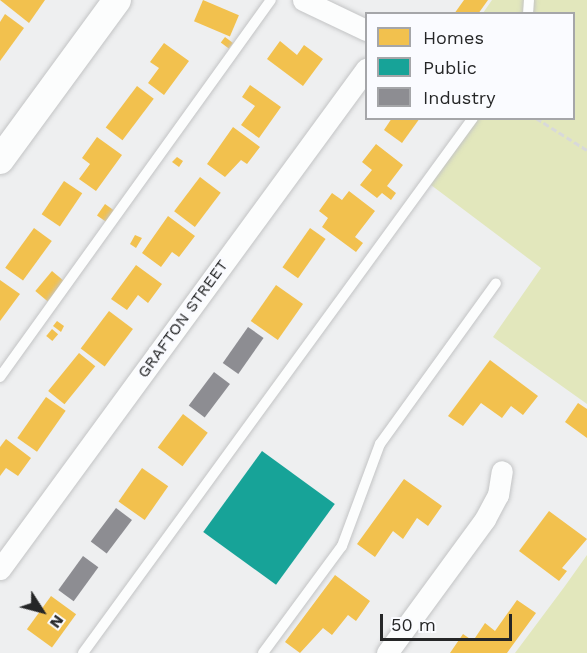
<!DOCTYPE html>
<style>
body{margin:0}
#map{position:relative;width:587px;height:653px;overflow:hidden;background:#eeeff0;font-family:"Work Sans",sans-serif}
div>[style]{position:absolute}
[style*='--x']{left:calc(var(--x)*1px);top:calc(var(--y)*1px);width:calc(var(--w)*1px);rotate:calc(var(--a)*1deg)}
.green>*{inset:0;background:#e2e7bc}
.homes>*{inset:0;background:#f2c14e;transform-origin:0 0}
.public>*{inset:0;background:#17a398;transform-origin:0 0}
.industry>*{inset:0;background:#8d8d92;transform-origin:0 0}
.path>*{height:3px;margin-top:-1.5px;transform-origin:0;background:repeating-linear-gradient(90deg,#d8d9d9 0 6px,transparent 0 9px)}
.roads{filter:drop-shadow(0 0 2px #c3c4c5) drop-shadow(0 0 2px #c3c4c5)}
.lane>*{height:10px;margin:-5px;padding:0 5px;transform-origin:5px;border-radius:5px;background:#fcfdfd}
.street>*{height:21px;margin:-10.5px;padding:0 10.5px;transform-origin:10.5px;border-radius:10.5px;background:#fcfdfd}
.secondary>*{height:28px;margin:-14px;padding:0 14px;transform-origin:14px;border-radius:14px;background:#fcfdfd}
span{translate:-50% -50%;white-space:nowrap;text-align:center;line-height:1.15;-webkit-text-stroke:6px #fafbff;paint-order:stroke}
.street-label{font-size:16px;color:#252627}
.legend{position:absolute;left:365px;top:12px;width:210px;height:108px;box-sizing:border-box;background:#fafbff;border:2px solid #a5a6a9;margin:0;padding:8px 10px;list-style:none;font-size:18px;color:#252627}
.legend li{display:flex;align-items:center;gap:12px;height:30px}
.legend b{width:30px;border:2px solid #a5a6a9}
.north{position:absolute;left:12px;top:581px;width:60px;height:60px;-webkit-text-stroke:4px #fafbff;paint-order:stroke;rotate:126deg;font-size:16px;font-weight:700;line-height:24px;text-align:center;color:#252627}
.north::after{content:'';display:block;margin:auto;width:21px;height:27px;background:#252627;clip-path:polygon(50% 0,100% 100%,50% 72%,0 100%)}
.scale{position:absolute;left:380px;top:614px;width:132px;height:27px;box-sizing:border-box;border:3px solid #252627;border-top:0;padding-left:8px;font-size:18px;line-height:21px;white-space:nowrap;color:#252627;-webkit-text-stroke:4px #fafbff;paint-order:stroke}
</style>
<div id="map">
<div class="green">
<i style="clip-path:polygon(492px 0,587px 0,587px 404px,493px 337px,541px 268px,423px 179px,466px 119px,574px 118px,574px 14px,483px 13px)"></i>
<i style="clip-path:polygon(587px 555px,587px 653px,515px 653px,565px 586px)"></i>
</div>
<div class="homes">
<i style="clip-path:polygon(0 0,45px 0,29px 23px)"></i>
<i style="left:203px;top:0;width:39px;height:23px;rotate:23deg"></i>
<i style="clip-path:polygon(464px 0,488px 0,478px 14px,454px 14px)"></i>
<i style="clip-path:polygon(5px 14px,24px 28px,0 61px,0 22px)"></i>
<i style="left:225px;top:37px;width:10px;height:7px;rotate:37deg"></i>
<i style="clip-path:polygon(280px 41px,297px 55px,304px 45px,323px 59px,303px 86px,267px 59px)"></i>
<i style="clip-path:polygon(164px 43px,189px 61px,164px 95px,148px 83px,159px 68px,150px 62px)"></i>
<i style="clip-path:polygon(250px 85px,281px 107px,259px 138px,241px 125px,255px 106px,242px 97px)"></i>
<i style="left:137px;top:86px;width:21px;height:52px;rotate:37deg"></i>
<i style="clip-path:polygon(392px 118px,420px 118px,402px 143px,384px 130px)"></i>
<i style="clip-path:polygon(233px 127px,260px 147px,247px 164px,241px 160px,225px 177px,207px 164px)"></i>
<i style="clip-path:polygon(97px 137px,122px 155px,96px 191px,79px 179px,90px 164px,82px 158px)"></i>
<i style="clip-path:polygon(376px 144px,403px 165px,387px 186px,396px 193px,391px 200px,382px 193px,377px 198px,360px 185px,372px 170px,362px 162px)"></i>
<i style="clip-path:polygon(177px 157px,183px 161px,179px 167px,172px 162px)"></i>
<i style="left:200px;top:177px;width:26px;height:43px;rotate:37deg"></i>
<i style="left:64px;top:181px;width:22px;height:40px;rotate:34deg"></i>
<i style="clip-path:polygon(349px 191px,375px 211px,355px 237px,363px 243px,356px 252px,322px 227px,328px 218px,319px 211px,332px 193px,342px 200px)"></i>
<i style="left:105px;top:204px;width:12px;height:14px;rotate:35deg"></i>
<i style="clip-path:polygon(168px 216px,195px 236px,179px 257px,172px 252px,161px 267px,142px 253px)"></i>
<i style="left:34px;top:228px;width:22px;height:49px;rotate:36deg"></i>
<i style="left:310px;top:228px;width:19px;height:48px;rotate:35deg"></i>
<i style="clip-path:polygon(135px 235px,142px 238px,136px 248px,130px 244px)"></i>
<i style="clip-path:polygon(136px 265px,162px 284px,148px 303px,138px 295px,127px 310px,111px 299px)"></i>
<i style="left:52px;top:271px;width:16px;height:26px;rotate:40deg"></i>
<i style="clip-path:polygon(0 280px,20px 294px,0 321px)"></i>
<i style="left:276px;top:285px;width:33px;height:44px;rotate:35deg"></i>
<i style="left:109px;top:311px;width:30px;height:47px;rotate:37deg"></i>
<i style="clip-path:polygon(57px 321px,64px 326px,61px 332px,53px 326px)"></i>
<i style="left:52px;top:329px;width:8px;height:9px;rotate:40deg"></i>
<i style="left:79px;top:353px;width:21px;height:49px;rotate:39deg"></i>
<i style="clip-path:polygon(490px 360px,538px 396px,523px 415px,511px 406px,502px 418px,481px 403px,463px 426px,448px 416px)"></i>
<i style="left:46px;top:397px;width:24px;height:50px;rotate:35deg"></i>
<i style="clip-path:polygon(578px 403px,587px 409px,587px 438px,565px 422px)"></i>
<i style="left:183px;top:414px;width:31px;height:42px;rotate:37deg"></i>
<i style="clip-path:polygon(6px 439px,31px 458px,18px 476px,6px 468px,0 476px,0 447px)"></i>
<i style="left:142px;top:468px;width:32px;height:41px;rotate:35deg"></i>
<i style="clip-path:polygon(404px 479px,442px 506px,428px 526px,417px 518px,403px 539px,393px 531px,375px 557px,357px 544px)"></i>
<i style="clip-path:polygon(549px 511px,587px 539px,562px 568px,567px 571px,559px 581px,519px 551px)"></i>
<i style="clip-path:polygon(335px 575px,370px 601px,356px 621px,348px 615px,332px 635px,323px 628px,300px 653px,285px 642px)"></i>
<i style="left:51px;top:596px;width:31px;height:41px;rotate:36deg"></i>
<i style="clip-path:polygon(517px 600px,536px 613px,507px 653px,450px 653px,463px 634px,473px 641px,485px 623px,495px 631px)"></i>
</div>
<div class="public">
<i style="left:262px;top:451px;width:90px;height:100px;rotate:36deg"></i>
</div>
<div class="industry">
<i style="left:248px;top:327px;width:19px;height:44px;rotate:35deg"></i>
<i style="left:214px;top:372px;width:20px;height:42px;rotate:37deg"></i>
<i style="left:116px;top:508px;width:20px;height:42px;rotate:37deg"></i>
<i style="left:83px;top:556px;width:19px;height:42px;rotate:36deg"></i>
</div>
<div class="path">
<i style="--x:536;--y:118;--w:60;--a:32.1"></i>
</div>
<div class="roads">
<div class="lane">
<i style="--x:528;--y:14;--w:14;--a:-86"></i>
<i style="--x:0;--y:377;--w:464;--a:-54.3"></i>
<i style="--x:83;--y:653;--w:662;--a:-53.91"></i>
<i style="--x:263;--y:653;--w:133;--a:-53.6"></i>
<i style="--x:342;--y:546;--w:109;--a:-69.6"></i>
<i style="--x:380;--y:444;--w:198;--a:-54.2"></i>
</div>
<div class="street">
<i style="--x:303;--y:0;--w:70;--a:25.5"></i>
<i style="--x:0;--y:569;--w:620;--a:-53.8"></i>
<i style="--x:387;--y:653;--w:166;--a:-53.8"></i>
<i style="--x:485;--y:519;--w:27;--a:-62"></i>
<i style="--x:498;--y:495;--w:24;--a:-81"></i>
</div>
<div class="secondary">
<i style="--x:0;--y:160;--w:198;--a:-53.8"></i>
</div>
</div>
<div class="street-label">
<span style="left:183px;top:319px;rotate:-54deg">GRAFTON STREET</span>
</div>
<ul class="legend">
<li><b style="height:16px;background:#f2c14e"></b>Homes</li>
<li><b style="height:16px;background:#17a398"></b>Public</li>
<li><b style="height:16px;background:#8d8d92"></b>Industry</li>
</ul>
<div class="north">N</div>
<div class="scale">50 m</div>
</div>
